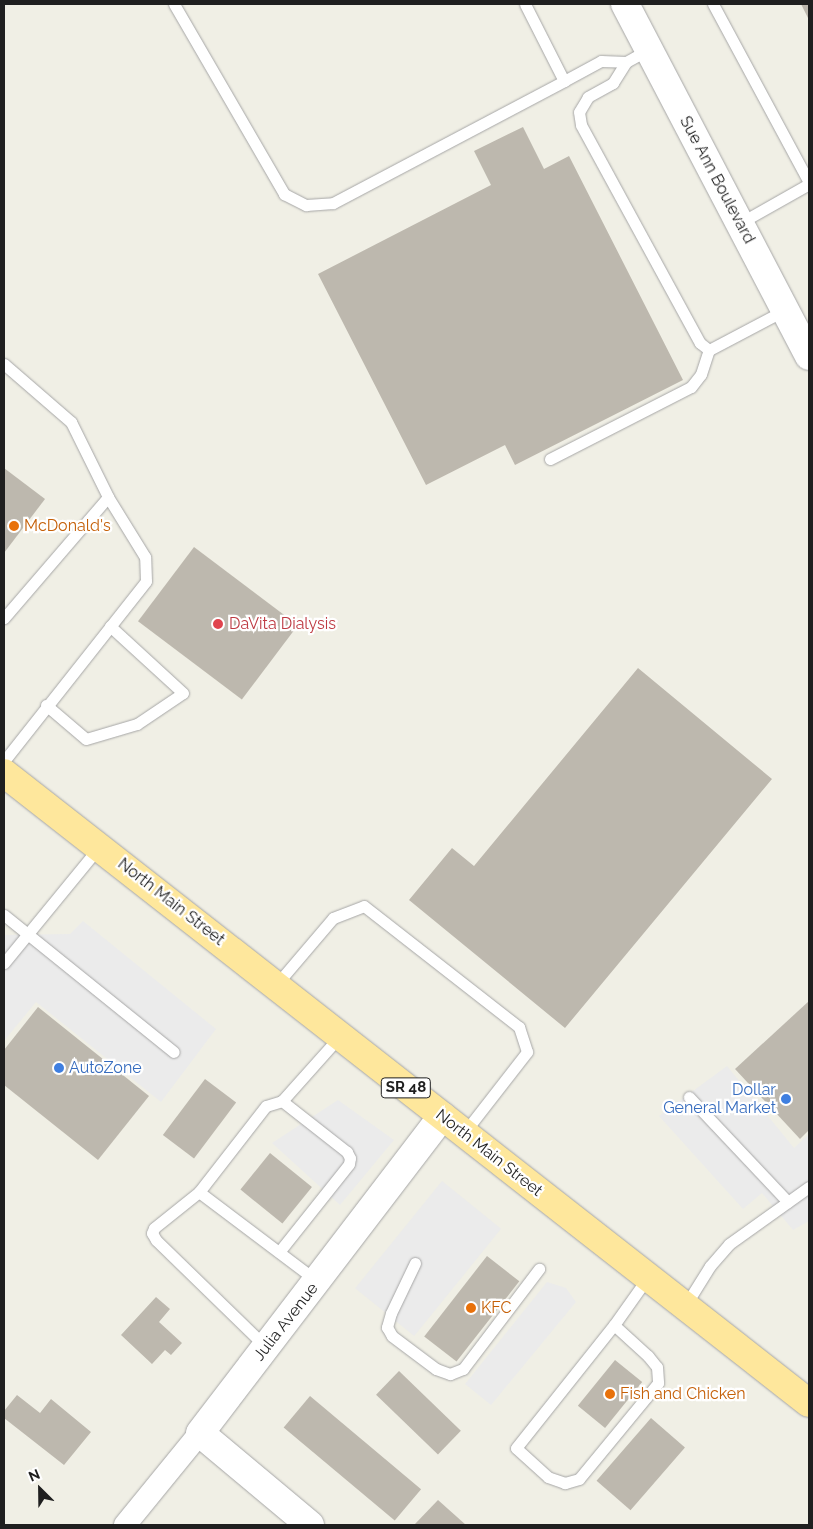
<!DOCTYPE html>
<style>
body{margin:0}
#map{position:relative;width:813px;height:1529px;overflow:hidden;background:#f0efe5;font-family:Raleway,sans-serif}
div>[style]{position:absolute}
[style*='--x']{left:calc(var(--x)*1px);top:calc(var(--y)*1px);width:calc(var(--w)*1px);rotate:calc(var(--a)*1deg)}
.parking>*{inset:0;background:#ebebeb;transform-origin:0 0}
.building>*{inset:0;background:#bdb8ae;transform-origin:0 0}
.roads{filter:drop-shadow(0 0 1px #a6a6a6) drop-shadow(0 0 1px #a6a6a6)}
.service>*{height:11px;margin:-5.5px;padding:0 5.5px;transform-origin:5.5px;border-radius:5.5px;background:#fff}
.minor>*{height:22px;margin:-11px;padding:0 11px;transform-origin:11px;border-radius:11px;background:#fff}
.tertiary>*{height:28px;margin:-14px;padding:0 14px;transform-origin:14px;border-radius:14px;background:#fff}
.primary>*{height:28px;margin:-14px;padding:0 14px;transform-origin:14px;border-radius:14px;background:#fee79c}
.dots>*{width:14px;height:14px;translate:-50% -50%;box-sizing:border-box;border:2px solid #fff;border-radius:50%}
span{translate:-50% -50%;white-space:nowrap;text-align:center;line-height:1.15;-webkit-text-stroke:4.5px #fff;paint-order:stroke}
.shield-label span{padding:1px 4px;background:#fff;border:1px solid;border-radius:4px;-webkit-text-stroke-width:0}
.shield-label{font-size:15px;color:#1f1f1f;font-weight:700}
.street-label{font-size:16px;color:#1f1f1f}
.food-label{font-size:16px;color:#c56008}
.left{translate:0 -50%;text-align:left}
.health-label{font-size:16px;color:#be3a42}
.shop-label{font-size:16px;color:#366cbe}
.right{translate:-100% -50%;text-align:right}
.frame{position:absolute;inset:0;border:5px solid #1f1f1f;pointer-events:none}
.north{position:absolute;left:15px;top:1464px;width:50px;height:50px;-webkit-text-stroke:4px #fff;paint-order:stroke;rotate:337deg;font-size:14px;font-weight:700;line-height:20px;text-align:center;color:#1f1f1f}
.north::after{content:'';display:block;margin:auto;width:18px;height:22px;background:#1f1f1f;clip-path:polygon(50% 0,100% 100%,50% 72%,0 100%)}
</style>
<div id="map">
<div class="parking">
<i style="clip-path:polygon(83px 921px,216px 1029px,161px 1102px,36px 1002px,4px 1041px,4px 935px,70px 934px)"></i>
<i style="clip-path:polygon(727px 1066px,794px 1148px,809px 1134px,809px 1221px,793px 1230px,762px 1193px,743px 1209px,659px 1116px)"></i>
<i style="clip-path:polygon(338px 1100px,394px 1140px,340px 1205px,272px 1143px)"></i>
<i style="left:442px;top:1181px;width:76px;height:138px;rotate:39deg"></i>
<i style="clip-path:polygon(547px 1282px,566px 1288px,576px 1302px,491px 1405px,465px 1384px)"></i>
</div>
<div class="building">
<i style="clip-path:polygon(801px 4px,809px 4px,809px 20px)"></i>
<i style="clip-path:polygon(523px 127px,544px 169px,569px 156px,683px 380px,515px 465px,505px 445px,426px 485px,318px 274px,491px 185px,474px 151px)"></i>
<i style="clip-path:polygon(4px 468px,45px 499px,4px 553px)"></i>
<i style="left:194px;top:547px;width:130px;height:93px;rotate:37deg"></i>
<i style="clip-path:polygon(638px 668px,772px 779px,565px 1028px,409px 900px,452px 848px,474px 866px)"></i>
<i style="clip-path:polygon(809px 1001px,809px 1130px,800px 1139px,735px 1069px)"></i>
<i style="clip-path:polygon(38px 1007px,149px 1096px,98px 1160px,4px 1085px,4px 1050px)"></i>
<i style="left:205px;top:1079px;width:39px;height:70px;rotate:37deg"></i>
<i style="left:270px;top:1153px;width:54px;height:47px;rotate:39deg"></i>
<i style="left:487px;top:1256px;width:41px;height:102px;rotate:38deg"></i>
<i style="clip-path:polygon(156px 1297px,170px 1309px,159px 1322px,182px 1343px,171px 1355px,165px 1350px,152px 1364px,121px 1335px)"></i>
<i style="left:615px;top:1360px;width:35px;height:59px;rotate:39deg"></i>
<i style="left:399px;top:1371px;width:86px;height:33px;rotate:44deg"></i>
<i style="clip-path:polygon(17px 1395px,40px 1413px,51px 1399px,91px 1432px,64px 1465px,4px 1418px,4px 1411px)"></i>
<i style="left:310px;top:1396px;width:145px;height:41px;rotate:40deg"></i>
<i style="left:651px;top:1418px;width:45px;height:83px;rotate:41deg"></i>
<i style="clip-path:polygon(438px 1500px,466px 1525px,414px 1525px)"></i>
</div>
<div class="roads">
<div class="service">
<i style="--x:174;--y:4;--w:220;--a:59.9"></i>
<i style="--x:284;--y:194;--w:25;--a:27"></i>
<i style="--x:306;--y:205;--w:27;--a:-4"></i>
<i style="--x:333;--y:203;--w:261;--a:-27.8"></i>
<i style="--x:564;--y:81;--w:86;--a:-116.9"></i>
<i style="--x:713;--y:4;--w:202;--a:61.7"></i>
<i style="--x:626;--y:62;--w:25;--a:122"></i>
<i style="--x:613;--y:83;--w:29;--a:151"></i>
<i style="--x:588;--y:97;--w:17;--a:121"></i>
<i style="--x:579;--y:112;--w:13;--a:81"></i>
<i style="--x:581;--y:125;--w:248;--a:61.4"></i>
<i style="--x:700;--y:343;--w:11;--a:38"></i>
<i style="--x:709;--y:350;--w:86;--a:-27.8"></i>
<i style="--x:564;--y:81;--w:42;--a:-28.4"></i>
<i style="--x:601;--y:61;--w:25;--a:2"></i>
<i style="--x:626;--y:62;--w:26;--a:-29"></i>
<i style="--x:740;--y:223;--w:79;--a:-29.5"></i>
<i style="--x:4;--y:364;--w:89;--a:40.9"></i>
<i style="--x:71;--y:422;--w:84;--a:63.7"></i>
<i style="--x:108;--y:497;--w:160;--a:130.7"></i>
<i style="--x:550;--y:459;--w:158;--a:-27.1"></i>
<i style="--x:691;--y:387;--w:16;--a:-52"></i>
<i style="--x:701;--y:374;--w:25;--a:-72"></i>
<i style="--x:46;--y:705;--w:52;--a:40.4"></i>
<i style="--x:86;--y:739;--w:53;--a:-16.4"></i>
<i style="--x:137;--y:724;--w:55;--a:-34"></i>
<i style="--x:183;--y:693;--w:99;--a:-137.5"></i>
<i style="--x:4;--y:761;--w:229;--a:-51.7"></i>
<i style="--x:146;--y:581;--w:24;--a:-92"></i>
<i style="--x:145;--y:557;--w:70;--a:-121.7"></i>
<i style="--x:4;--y:915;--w:218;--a:38.9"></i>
<i style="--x:4;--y:963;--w:150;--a:-50.7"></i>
<i style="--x:276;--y:985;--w:88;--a:-49.6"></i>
<i style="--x:333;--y:918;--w:33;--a:-21"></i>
<i style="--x:364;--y:906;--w:197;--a:38"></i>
<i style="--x:519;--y:1027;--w:26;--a:72"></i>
<i style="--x:527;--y:1052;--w:103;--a:127.9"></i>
<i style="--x:689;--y:1097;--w:144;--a:46.7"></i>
<i style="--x:199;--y:1192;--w:148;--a:37"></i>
<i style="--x:279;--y:1252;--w:112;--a:-51.5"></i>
<i style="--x:349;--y:1164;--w:6;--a:-81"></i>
<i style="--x:350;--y:1158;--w:7;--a:-117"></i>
<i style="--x:347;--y:1152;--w:83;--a:-141.9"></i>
<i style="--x:415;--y:1263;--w:55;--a:115.6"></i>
<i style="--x:391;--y:1313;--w:15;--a:106"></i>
<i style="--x:387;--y:1327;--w:10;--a:61"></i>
<i style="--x:392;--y:1336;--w:55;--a:36.9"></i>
<i style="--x:436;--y:1369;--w:15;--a:20"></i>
<i style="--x:450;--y:1374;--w:14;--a:-21"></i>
<i style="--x:463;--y:1369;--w:126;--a:-52.8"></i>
<i style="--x:685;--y:1306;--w:47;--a:-58"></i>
<i style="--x:710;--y:1266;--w:29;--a:-49"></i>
<i style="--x:729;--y:1244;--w:98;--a:-35.5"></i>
<i style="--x:614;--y:1325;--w:46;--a:42.4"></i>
<i style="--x:648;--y:1356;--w:14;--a:51"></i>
<i style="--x:657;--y:1367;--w:16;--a:86"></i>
<i style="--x:658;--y:1383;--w:124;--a:129.5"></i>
<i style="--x:579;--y:1479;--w:15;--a:164"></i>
<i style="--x:565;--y:1483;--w:18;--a:-161"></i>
<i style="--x:548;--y:1477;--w:43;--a:-137.8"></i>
<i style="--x:516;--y:1448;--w:157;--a:-51.5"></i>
<i style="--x:614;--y:1325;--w:59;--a:-54.7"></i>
<i style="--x:266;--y:1347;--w:153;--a:-135.8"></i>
<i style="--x:156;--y:1240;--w:8;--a:-120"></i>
<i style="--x:152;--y:1233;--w:5;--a:-68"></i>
<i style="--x:154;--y:1228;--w:58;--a:-38.7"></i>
<i style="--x:199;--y:1192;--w:109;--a:-52.1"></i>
<i style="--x:266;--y:1106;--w:17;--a:-17"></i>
<i style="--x:282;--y:1101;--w:87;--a:-48.3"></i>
</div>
<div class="minor">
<i style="--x:125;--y:1525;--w:119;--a:-50.8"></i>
</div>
<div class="tertiary">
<i style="--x:625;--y:4;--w:397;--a:62.4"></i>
<i style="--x:310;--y:1525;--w:143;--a:-140.1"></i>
<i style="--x:200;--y:1433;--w:399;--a:-52.6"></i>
</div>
<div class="primary">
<i style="--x:4;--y:773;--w:1022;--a:38.05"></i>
</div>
</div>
<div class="dots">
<i style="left:14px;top:526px;background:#e8710a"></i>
<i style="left:218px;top:624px;background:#e0444e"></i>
<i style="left:59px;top:1068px;background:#3f7fe0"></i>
<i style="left:786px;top:1099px;background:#3f7fe0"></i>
<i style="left:471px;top:1308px;background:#e8710a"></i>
<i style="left:610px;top:1394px;background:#e8710a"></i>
</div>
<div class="shield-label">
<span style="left:406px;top:1088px">SR 48</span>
</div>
<div class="street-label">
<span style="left:717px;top:180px;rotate:62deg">Sue Ann Boulevard</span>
<span style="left:171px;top:902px;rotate:38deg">North Main Street</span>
<span style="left:489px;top:1153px;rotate:38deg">North Main Street</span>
<span style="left:286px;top:1322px;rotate:-52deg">Julia Avenue</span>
</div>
<div class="food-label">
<span class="left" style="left:24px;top:526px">McDonald's</span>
<span class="left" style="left:481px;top:1308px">KFC</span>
<span class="left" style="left:620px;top:1394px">Fish and Chicken</span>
</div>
<div class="health-label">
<span class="left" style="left:229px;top:624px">DaVita Dialysis</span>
</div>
<div class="shop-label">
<span class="left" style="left:69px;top:1068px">AutoZone</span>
<span class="right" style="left:776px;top:1099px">Dollar<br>General Market</span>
</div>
<div class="frame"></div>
<div class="north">N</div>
</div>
